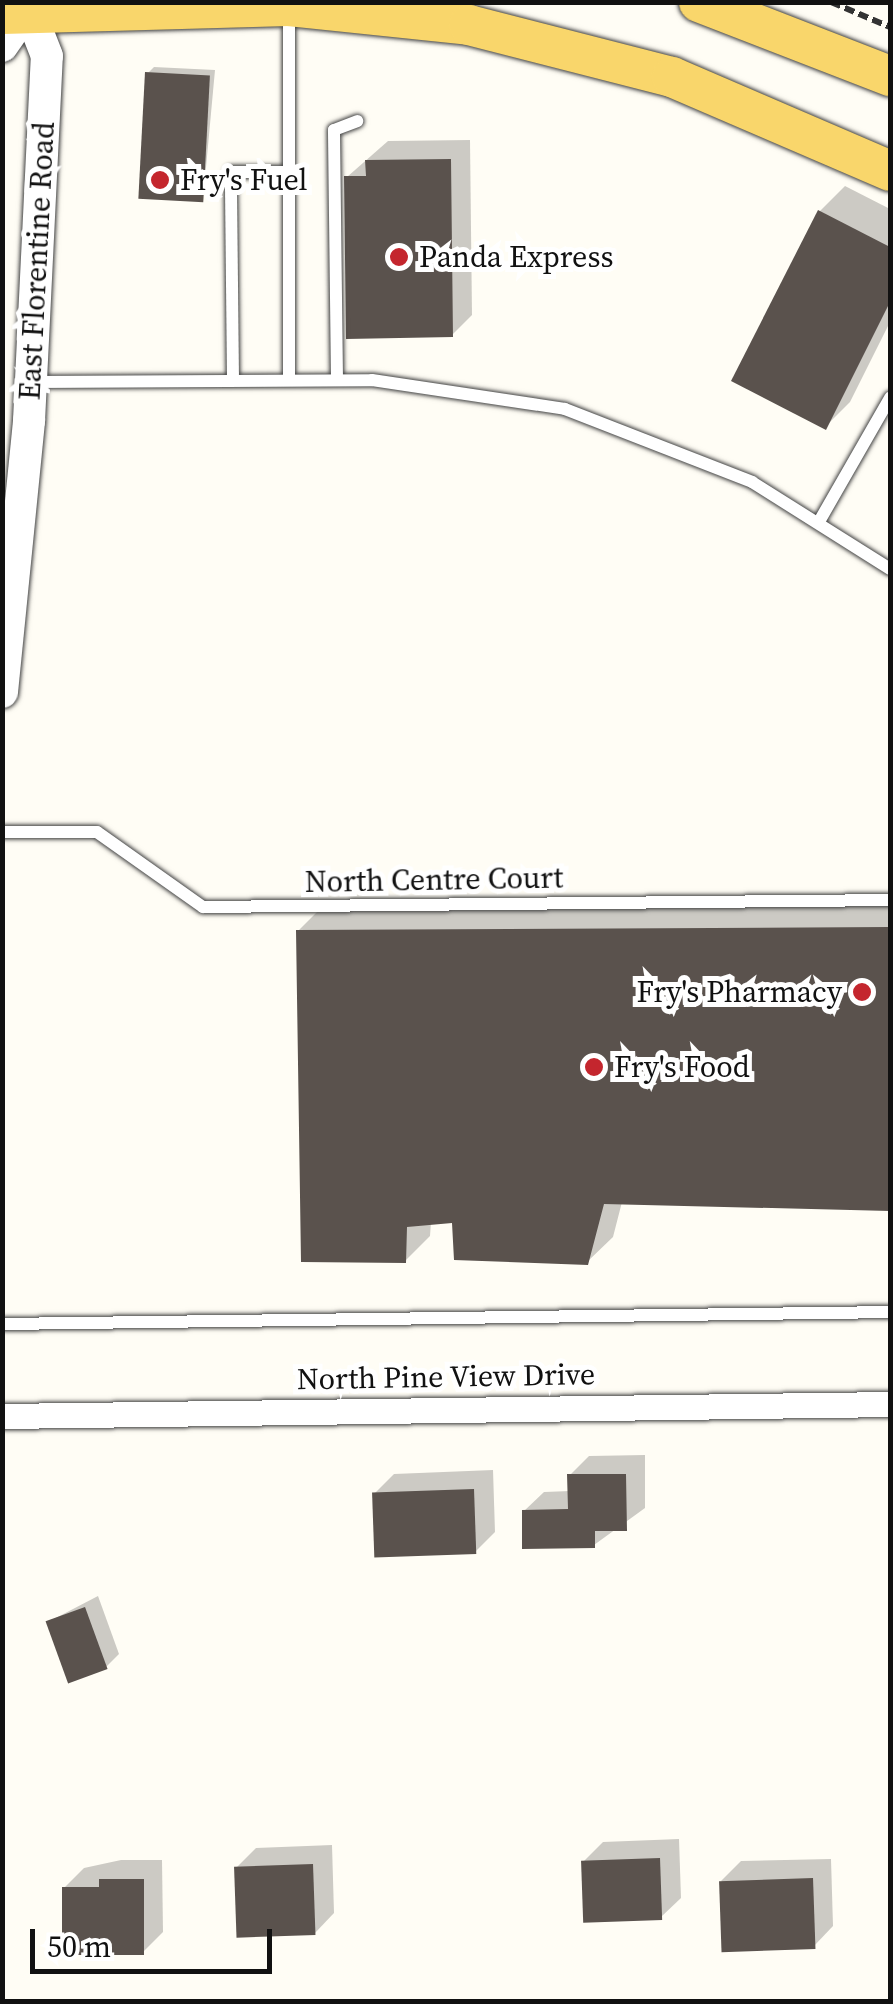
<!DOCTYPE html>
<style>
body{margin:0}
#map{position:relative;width:893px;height:2004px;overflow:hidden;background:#fffdf5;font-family:"Source Serif 4",serif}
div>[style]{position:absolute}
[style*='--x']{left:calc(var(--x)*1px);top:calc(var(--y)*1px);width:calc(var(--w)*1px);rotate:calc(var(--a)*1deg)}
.shadow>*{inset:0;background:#0003}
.building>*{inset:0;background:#5a524d;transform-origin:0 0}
.path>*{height:6px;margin-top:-3px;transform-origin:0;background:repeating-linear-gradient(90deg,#333 0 10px,transparent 0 15px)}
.roads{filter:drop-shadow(0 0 2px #444) drop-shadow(0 0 2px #444)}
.service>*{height:12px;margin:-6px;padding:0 6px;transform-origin:6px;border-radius:6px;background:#fff}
.minor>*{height:25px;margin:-12.5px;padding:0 12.5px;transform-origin:12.5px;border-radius:12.5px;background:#fff}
.tertiary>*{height:32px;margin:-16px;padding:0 16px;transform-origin:16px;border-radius:16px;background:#fff}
.primary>*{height:40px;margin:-20px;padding:0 20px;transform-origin:20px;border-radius:20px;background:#f9d66b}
.dots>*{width:28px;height:28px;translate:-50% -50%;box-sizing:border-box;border:5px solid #fff;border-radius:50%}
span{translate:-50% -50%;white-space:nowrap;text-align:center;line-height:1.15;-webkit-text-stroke:10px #fff;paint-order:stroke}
.poi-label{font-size:30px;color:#111}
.left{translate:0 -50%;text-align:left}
.right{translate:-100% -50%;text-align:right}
.street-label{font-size:30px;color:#111}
.frame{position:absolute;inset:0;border:5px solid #111;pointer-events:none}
.scale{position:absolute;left:30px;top:1929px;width:242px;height:45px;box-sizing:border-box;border:5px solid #111;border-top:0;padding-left:12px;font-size:30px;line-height:35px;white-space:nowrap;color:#111;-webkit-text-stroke:8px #fff;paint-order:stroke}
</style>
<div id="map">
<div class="shadow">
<i style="clip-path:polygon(154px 67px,215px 70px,203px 200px,148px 73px)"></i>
<i style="clip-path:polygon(470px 140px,472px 315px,452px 335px,347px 177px,388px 141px)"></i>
<i style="clip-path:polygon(845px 186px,890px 209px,890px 322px,850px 402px,825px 427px,735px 380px,820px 211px)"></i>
<i style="clip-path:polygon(890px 903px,890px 1209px,622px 1202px,613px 1237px,587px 1262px,454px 1220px,431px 1222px,430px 1236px,405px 1261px,298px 931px,323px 906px)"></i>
<i style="clip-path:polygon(645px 1455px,645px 1508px,594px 1545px,524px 1511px,544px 1492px,570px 1491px,570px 1475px,589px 1456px)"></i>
<i style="clip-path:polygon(493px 1470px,495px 1532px,475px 1552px,375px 1493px,394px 1474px)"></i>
<i style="clip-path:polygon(98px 1596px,119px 1654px,106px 1667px,48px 1622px)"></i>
<i style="clip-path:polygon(679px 1839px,681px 1898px,661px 1917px,584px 1861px,603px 1842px)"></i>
<i style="clip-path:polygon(332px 1845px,334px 1913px,315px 1933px,236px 1868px,256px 1848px)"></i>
<i style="clip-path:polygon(831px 1859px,833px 1926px,814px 1946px,721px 1881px,741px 1861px)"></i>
<i style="clip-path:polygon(121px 1860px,162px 1860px,163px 1932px,143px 1952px,64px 1888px,84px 1868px)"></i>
</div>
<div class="building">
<i style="left:145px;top:72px;width:65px;height:127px;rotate:3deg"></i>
<i style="clip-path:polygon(451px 159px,453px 337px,346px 339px,344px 176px,366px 176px,365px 160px)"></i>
<i style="clip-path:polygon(818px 210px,890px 247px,890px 302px,826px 430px,731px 381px)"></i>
<i style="clip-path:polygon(890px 927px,890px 1211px,604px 1204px,588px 1265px,454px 1260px,452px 1223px,407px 1227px,406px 1263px,301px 1262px,296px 930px)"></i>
<i style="clip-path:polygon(567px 1474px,626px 1474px,627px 1531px,595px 1531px,595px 1548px,522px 1549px,522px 1510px,568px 1509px)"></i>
<i style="left:474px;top:1489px;width:65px;height:102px;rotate:88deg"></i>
<i style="left:85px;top:1607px;width:66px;height:42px;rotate:70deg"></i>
<i style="left:660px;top:1858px;width:62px;height:79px;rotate:88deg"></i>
<i style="left:313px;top:1864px;width:71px;height:79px;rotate:88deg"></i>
<i style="left:813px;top:1878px;width:71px;height:94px;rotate:88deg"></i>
<i style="clip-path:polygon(99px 1879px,144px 1879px,144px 1955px,62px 1955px,62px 1887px,99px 1887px)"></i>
</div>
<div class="path">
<i style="--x:831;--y:2;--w:64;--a:23"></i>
</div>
<div class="roads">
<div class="service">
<i style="--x:289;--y:11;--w:367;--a:90"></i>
<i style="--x:233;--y:379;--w:207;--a:-90.6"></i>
<i style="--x:231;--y:172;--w:58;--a:0"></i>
<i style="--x:337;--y:379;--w:249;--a:-90.7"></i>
<i style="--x:334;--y:130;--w:25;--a:-21"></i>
<i style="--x:33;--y:382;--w:339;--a:-0.3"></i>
<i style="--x:372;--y:380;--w:195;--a:8.5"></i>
<i style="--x:565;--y:409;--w:201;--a:21.3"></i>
<i style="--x:752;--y:482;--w:163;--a:32.2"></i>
<i style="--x:820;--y:520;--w:141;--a:-60.2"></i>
<i style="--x:2;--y:832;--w:95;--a:0"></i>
<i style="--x:97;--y:832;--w:130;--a:35.3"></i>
<i style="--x:203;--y:907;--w:687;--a:-0.58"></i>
<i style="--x:2;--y:1324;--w:888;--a:-0.77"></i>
</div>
<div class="minor">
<i style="--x:2;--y:1416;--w:888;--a:-0.77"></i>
</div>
<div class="tertiary">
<i style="--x:2;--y:46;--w:40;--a:-55.1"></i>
<i style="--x:2;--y:692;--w:272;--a:-84.3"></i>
<i style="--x:29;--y:421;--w:365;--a:-87.2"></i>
<i style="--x:47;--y:56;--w:58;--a:-111.3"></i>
</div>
<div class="primary">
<i style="--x:699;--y:2;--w:205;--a:21.2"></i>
<i style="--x:2;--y:14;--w:287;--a:-1.6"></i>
<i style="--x:289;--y:6;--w:181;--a:6"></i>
<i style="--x:469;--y:25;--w:210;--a:14.4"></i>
<i style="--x:672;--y:77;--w:237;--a:23.3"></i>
</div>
</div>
<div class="dots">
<i style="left:160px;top:180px;background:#c4262e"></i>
<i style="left:399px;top:257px;background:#c4262e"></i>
<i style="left:862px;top:992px;background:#c4262e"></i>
<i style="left:594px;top:1067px;background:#c4262e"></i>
</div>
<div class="poi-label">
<span class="left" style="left:180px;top:180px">Fry's Fuel</span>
<span class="left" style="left:419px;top:257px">Panda Express</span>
<span class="right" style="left:842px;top:992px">Fry's Pharmacy</span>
<span class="left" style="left:614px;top:1067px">Fry's Food</span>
</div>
<div class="street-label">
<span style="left:37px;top:261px;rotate:-87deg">East Florentine Road</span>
<span style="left:434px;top:880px;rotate:-1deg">North Centre Court</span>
<span style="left:446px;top:1377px;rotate:-1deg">North Pine View Drive</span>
</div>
<div class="frame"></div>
<div class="scale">50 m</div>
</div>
